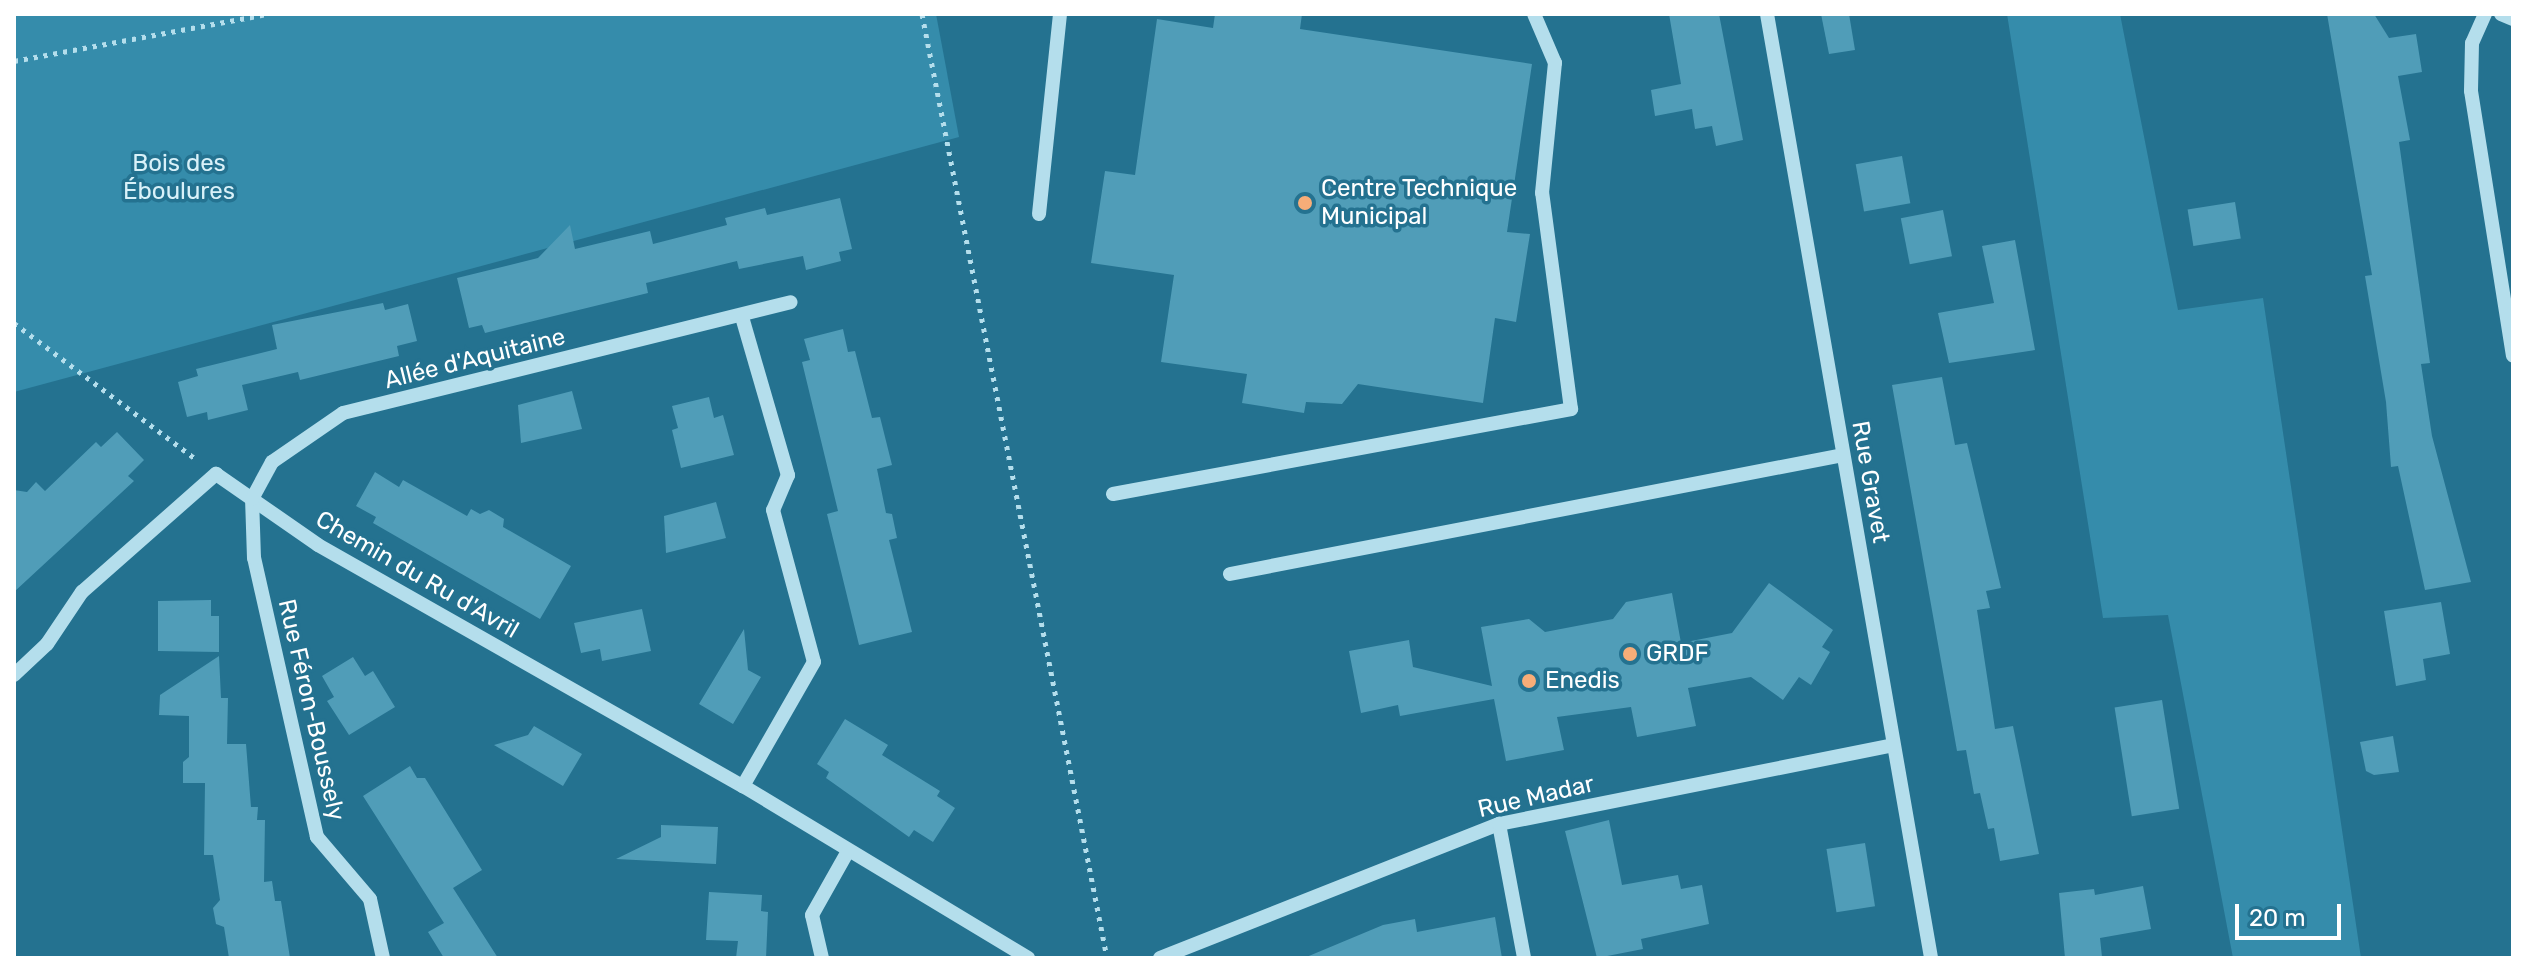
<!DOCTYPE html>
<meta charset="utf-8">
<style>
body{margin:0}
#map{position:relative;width:2527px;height:972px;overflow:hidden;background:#247290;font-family:Rubik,sans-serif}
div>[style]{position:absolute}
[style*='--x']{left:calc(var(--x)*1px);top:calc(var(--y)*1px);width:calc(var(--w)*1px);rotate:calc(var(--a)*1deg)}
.green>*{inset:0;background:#358cab}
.building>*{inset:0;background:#509db8;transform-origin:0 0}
.path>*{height:5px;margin-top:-2.5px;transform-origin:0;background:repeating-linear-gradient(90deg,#b4deec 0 4px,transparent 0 10px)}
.minor>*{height:14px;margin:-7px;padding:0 7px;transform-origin:7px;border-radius:7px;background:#b4deec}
.dots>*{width:22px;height:22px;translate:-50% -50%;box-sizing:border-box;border:4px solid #247290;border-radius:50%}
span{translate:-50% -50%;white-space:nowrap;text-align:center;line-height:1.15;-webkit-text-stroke:7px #247290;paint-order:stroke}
.park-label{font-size:24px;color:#d9f1f9}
.poi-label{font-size:24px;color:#fff}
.left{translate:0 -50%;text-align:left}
.street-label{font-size:24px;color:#fff}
.frame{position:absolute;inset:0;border:16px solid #fff;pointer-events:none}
.scale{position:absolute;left:2235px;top:904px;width:106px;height:36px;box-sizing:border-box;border:4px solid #fff;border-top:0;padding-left:10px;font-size:24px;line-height:28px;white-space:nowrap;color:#fff;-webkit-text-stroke:6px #247290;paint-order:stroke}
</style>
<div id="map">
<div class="green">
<i style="clip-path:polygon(14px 14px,936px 14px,959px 137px,14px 392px)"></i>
<i style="clip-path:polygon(2007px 14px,2120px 14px,2178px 310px,2263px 298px,2361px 958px,2233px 958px,2168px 615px,2103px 618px)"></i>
</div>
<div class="building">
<i style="clip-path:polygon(1215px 14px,1302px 14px,1300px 29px,1532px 64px,1507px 232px,1530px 234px,1516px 322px,1495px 318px,1483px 403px,1358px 384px,1342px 404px,1306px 402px,1304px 413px,1242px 403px,1247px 374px,1161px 362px,1174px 275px,1091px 263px,1105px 171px,1135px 175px,1157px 19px,1213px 28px)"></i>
<i style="clip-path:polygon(1669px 14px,1719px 14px,1743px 140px,1716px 146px,1712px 126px,1695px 129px,1692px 109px,1655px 116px,1651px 90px,1681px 84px)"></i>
<i style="clip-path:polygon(1821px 14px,1849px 14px,1855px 50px,1829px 54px)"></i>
<i style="clip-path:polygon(2327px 14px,2374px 14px,2389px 38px,2416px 34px,2422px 72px,2398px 76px,2410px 140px,2399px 142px,2430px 363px,2421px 364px,2432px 436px,2471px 582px,2425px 590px,2398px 466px,2391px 467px,2386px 402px,2365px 276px,2372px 275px)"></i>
<i style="left:1902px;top:156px;width:48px;height:47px;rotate:80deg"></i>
<i style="clip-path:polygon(840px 198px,852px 249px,839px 252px,841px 261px,806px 270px,803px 256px,739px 269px,737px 261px,646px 283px,648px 293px,485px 333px,482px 325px,469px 328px,457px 278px,538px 258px,570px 225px,575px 249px,650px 231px,653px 244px,727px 225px,725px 218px,765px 208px,767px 215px)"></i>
<i style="left:2235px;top:202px;width:37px;height:48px;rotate:81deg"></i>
<i style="left:1943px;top:210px;width:47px;height:43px;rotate:79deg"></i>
<i style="clip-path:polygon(2015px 240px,2035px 350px,1949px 363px,1938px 313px,1994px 303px,1982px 246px)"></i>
<i style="clip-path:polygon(383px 303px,385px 310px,408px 304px,417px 341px,397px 346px,399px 356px,300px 380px,298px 372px,242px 385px,248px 410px,208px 420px,207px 412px,187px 417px,178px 382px,198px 376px,196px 369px,277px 349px,272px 325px)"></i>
<i style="clip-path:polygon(843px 329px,848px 352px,855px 351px,872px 418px,880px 417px,892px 465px,877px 469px,886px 513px,892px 514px,897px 538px,889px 540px,912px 632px,859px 645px,827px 514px,838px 511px,802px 362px,810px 360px,804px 339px)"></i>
<i style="clip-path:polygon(1942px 377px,1955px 445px,1967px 443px,2001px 588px,1986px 591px,1990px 608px,1977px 610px,1995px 729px,2013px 726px,2039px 854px,2000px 861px,1994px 828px,1988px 829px,1980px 793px,1974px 794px,1966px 750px,1957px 751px,1892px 385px)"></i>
<i style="clip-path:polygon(572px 391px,582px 429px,521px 443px,518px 405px)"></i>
<i style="clip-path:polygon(709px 397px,714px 418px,723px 415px,734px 455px,681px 468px,672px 430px,678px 428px,672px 406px)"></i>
<i style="clip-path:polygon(117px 432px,144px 460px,128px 476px,134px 481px,14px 592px,14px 490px,27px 492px,36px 482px,45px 491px,96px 442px,101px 447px)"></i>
<i style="clip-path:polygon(375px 472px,399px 487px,403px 480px,467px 516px,471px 509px,480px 514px,489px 510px,504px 519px,503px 527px,571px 566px,540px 619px,373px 523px,376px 517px,356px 506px)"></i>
<i style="clip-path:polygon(716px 502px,726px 538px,666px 553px,664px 516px)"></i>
<i style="clip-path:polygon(1769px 583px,1833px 630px,1822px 647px,1830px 652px,1811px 685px,1799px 677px,1783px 700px,1751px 677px,1688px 688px,1696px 726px,1637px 737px,1631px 707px,1557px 717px,1564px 750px,1506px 761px,1494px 699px,1400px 716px,1398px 705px,1361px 713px,1349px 651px,1409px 640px,1413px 667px,1492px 686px,1481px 627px,1529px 619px,1545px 632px,1613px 619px,1626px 602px,1672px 593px,1681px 643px,1732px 633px)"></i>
<i style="clip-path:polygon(211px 600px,211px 616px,219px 616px,219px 652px,158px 651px,158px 601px)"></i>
<i style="clip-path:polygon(2441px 602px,2450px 654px,2423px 659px,2426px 680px,2396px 686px,2384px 611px)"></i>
<i style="clip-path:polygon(642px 609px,651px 651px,602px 661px,600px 649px,581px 653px,574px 623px)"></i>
<i style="clip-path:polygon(744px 629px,748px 670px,761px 677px,733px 724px,699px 704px)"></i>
<i style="clip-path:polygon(219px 656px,221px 698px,228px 698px,227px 744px,246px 744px,251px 807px,258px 807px,257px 820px,265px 820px,264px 882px,272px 881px,275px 901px,281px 901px,290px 958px,229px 958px,224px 927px,216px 924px,213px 908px,220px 900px,213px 855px,204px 855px,205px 783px,183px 783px,183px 762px,189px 757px,189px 716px,159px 715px,160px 695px)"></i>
<i style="clip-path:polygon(353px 657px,365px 676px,373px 671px,395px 707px,349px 735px,327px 701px,334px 697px,322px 676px)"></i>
<i style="left:2162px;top:700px;width:110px;height:48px;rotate:81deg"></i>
<i style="clip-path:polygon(845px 719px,888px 745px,882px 755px,940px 791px,937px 796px,955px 808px,933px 842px,914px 830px,909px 837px,826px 778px,829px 772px,817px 764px)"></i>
<i style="clip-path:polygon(534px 726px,582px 754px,563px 786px,494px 745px,528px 735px)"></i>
<i style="clip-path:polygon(2393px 736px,2399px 772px,2374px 775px,2366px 771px,2360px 742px)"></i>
<i style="clip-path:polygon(410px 766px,417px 778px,425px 778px,482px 870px,453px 888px,498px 958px,444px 958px,428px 932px,444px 923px,363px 796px)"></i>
<i style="clip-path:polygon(1609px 820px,1622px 885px,1678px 875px,1681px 889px,1702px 885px,1709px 924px,1641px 939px,1643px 949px,1597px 958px,1565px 831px)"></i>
<i style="clip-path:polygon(661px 825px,718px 827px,716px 864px,616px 859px,661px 837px)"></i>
<i style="left:1865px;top:843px;width:64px;height:39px;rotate:81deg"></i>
<i style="clip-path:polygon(2143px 886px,2151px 929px,2100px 938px,2102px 957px,2065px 958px,2059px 893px,2094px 889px,2095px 895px)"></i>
<i style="clip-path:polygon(709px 892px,762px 895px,761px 911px,768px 912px,766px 958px,736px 958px,738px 941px,706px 940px)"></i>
<i style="clip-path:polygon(1495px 917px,1502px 958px,1304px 958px,1383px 925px,1415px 919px,1417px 932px)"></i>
</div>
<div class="path">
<i style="--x:922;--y:14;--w:962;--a:78.91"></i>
<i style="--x:14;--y:61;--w:257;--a:-10.5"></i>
<i style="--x:14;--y:323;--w:227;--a:36.8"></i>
</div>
<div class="minor">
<i style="--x:1767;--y:14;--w:958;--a:80.14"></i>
<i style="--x:2485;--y:14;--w:32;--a:114"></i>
<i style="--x:2472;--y:43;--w:48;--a:91.2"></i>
<i style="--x:2471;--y:91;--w:268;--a:81"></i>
<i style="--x:2501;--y:14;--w:13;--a:23"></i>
<i style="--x:1039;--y:214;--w:201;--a:-84"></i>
<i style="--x:742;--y:317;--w:165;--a:73.8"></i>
<i style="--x:788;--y:475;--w:38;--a:113"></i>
<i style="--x:773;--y:510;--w:157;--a:74.9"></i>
<i style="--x:814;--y:662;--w:143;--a:119.8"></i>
<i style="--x:1113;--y:494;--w:466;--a:-10.5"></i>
<i style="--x:1571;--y:409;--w:218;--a:-97.6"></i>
<i style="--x:1542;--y:193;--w:131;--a:-84.3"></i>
<i style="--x:1555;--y:63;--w:53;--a:-113.2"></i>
<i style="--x:1230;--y:574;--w:624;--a:-10.99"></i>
<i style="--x:14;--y:675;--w:45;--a:-43.2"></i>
<i style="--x:47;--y:644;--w:63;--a:-56.1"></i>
<i style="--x:82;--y:592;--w:179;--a:-41.4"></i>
<i style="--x:216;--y:474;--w:124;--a:34.8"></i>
<i style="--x:318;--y:545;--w:489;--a:29.6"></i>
<i style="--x:743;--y:786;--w:333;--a:31.1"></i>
<i style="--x:1499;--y:824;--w:136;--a:79.4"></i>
<i style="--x:383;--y:958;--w:60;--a:-102.4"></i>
<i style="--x:370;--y:899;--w:82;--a:-130.5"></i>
<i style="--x:317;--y:837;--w:286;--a:-102.7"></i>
<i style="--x:254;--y:558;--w:59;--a:-91.9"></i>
<i style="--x:252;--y:499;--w:42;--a:-61.6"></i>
<i style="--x:272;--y:462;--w:86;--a:-34.6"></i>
<i style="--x:343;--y:413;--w:461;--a:-13.9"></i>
<i style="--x:822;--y:958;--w:44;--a:-103.1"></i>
<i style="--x:812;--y:915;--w:71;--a:-60.6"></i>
<i style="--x:1160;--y:958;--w:365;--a:-21.6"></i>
<i style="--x:1499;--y:824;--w:402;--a:-11.3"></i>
</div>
<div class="dots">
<i style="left:1305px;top:203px;background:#f7ad78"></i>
<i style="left:1630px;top:654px;background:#f7ad78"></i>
<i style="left:1529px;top:681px;background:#f7ad78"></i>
</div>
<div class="park-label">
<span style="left:179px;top:178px">Bois des<br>Éboulures</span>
</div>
<div class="poi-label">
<span class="left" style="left:1321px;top:203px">Centre Technique<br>Municipal</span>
<span class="left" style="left:1646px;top:654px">GRDF</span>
<span class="left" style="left:1545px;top:681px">Enedis</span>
</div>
<div class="street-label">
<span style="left:475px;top:359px;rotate:-14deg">Allée d'Aquitaine</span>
<span style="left:1870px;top:482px;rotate:80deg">Rue Gravet</span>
<span style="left:417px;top:575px;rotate:30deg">Chemin du Ru d'Avril</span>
<span style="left:311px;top:710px;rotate:77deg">Rue Féron-Boussely</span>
<span style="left:1536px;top:797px;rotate:-13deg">Rue Madar</span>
</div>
<div class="frame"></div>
<div class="scale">20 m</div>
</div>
